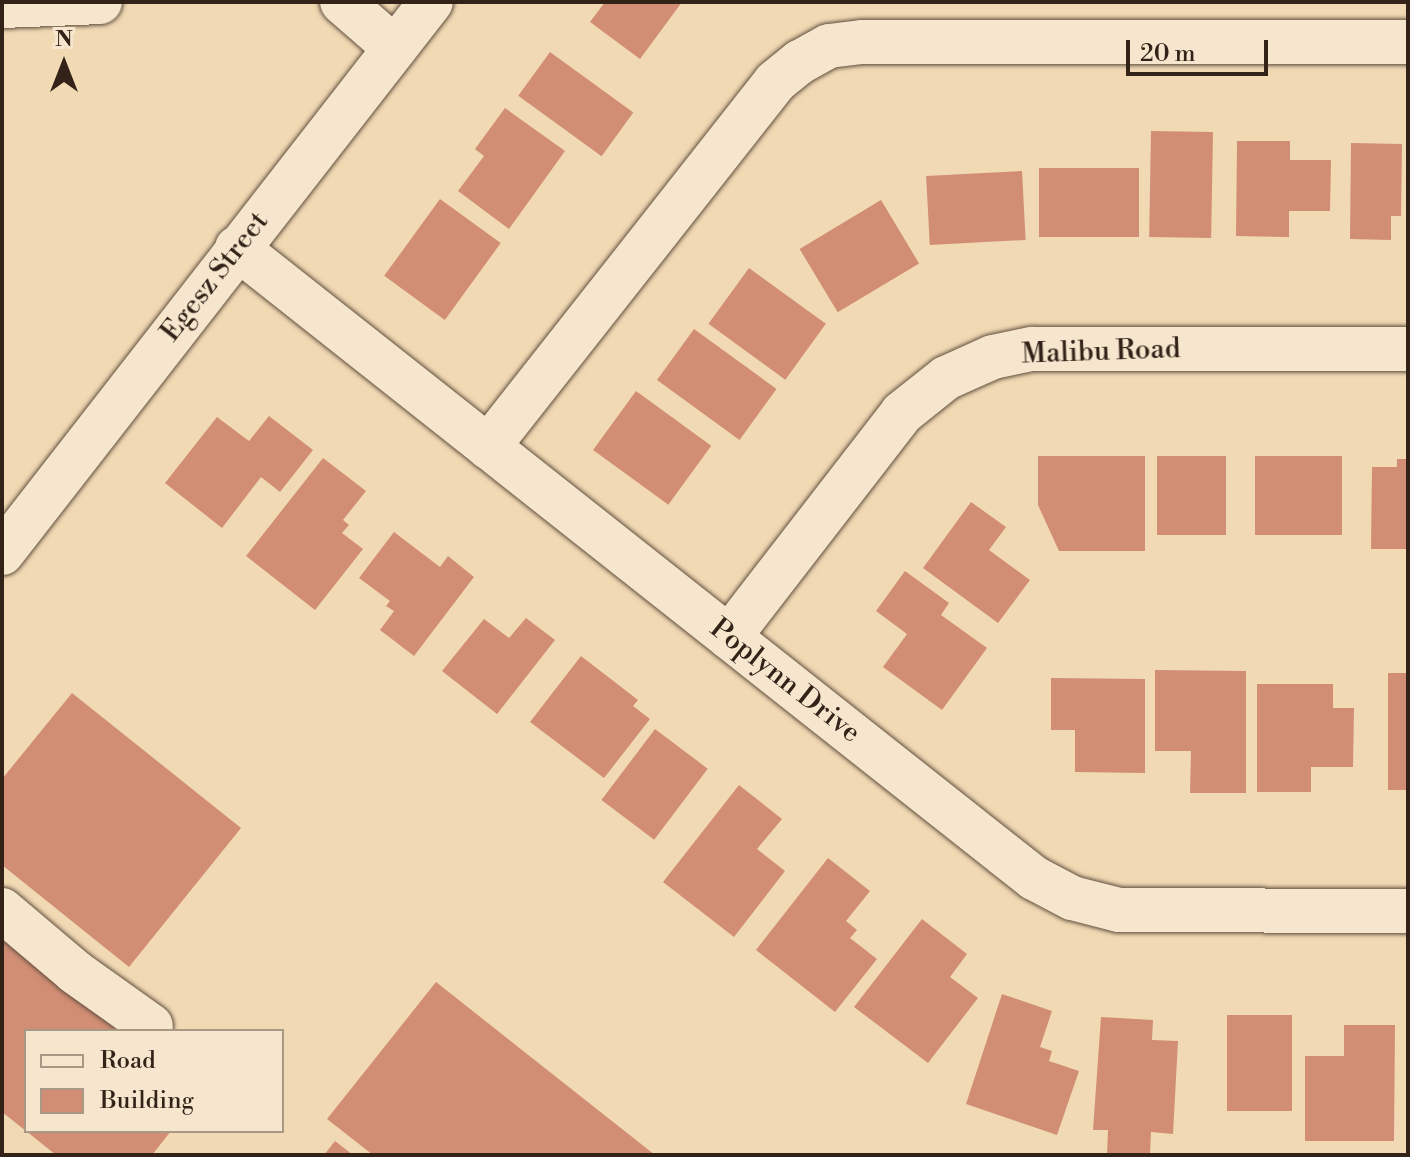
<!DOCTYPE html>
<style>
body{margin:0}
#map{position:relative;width:1410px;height:1157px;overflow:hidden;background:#f1d9b4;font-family:"Libre Bodoni",serif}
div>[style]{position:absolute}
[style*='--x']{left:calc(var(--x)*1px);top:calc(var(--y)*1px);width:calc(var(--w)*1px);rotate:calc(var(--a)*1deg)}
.building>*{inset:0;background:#d18e75;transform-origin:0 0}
.roads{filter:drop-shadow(0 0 2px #62503f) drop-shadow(0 0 2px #62503f)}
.minor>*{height:44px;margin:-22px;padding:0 22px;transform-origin:22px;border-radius:22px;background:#f6e6ce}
span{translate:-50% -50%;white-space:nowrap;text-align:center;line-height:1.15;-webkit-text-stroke:8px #f6e6ce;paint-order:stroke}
.street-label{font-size:28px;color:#322218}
.frame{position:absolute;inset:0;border:4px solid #322218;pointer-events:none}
.legend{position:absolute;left:24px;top:1029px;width:260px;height:104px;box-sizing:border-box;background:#f6e6ce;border:2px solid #a89885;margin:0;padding:10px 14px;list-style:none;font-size:24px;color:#322218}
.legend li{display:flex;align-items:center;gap:16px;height:40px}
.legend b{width:40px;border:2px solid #a89885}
.north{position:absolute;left:24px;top:24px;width:80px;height:80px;-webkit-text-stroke:6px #f6e6ce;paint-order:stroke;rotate:0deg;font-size:22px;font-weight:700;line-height:32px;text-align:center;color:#322218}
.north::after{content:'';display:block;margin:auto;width:28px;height:36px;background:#322218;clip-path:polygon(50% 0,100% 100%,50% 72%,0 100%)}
.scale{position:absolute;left:1126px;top:40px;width:142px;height:36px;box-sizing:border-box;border:4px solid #322218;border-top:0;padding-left:10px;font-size:24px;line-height:28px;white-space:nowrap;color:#322218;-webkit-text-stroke:6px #f6e6ce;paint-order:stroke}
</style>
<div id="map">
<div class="building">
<i style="clip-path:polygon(605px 2px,682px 2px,640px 59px,590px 22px)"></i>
<i style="left:550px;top:52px;width:103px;height:54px;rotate:36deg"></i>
<i style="clip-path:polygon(505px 108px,565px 151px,509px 229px,458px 191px,484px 156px,475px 149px)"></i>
<i style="left:1151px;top:131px;width:62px;height:106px;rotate:1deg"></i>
<i style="clip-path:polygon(1237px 141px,1290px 141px,1290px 160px,1331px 160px,1330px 211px,1289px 211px,1289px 237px,1236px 236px)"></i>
<i style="clip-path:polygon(1351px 143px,1402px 144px,1401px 216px,1391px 216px,1391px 240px,1350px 239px)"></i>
<i style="left:1039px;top:168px;width:100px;height:69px"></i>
<i style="left:1022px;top:171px;width:69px;height:96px;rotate:87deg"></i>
<i style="left:440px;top:199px;width:75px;height:95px;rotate:36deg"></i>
<i style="left:881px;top:200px;width:74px;height:95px;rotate:59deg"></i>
<i style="left:749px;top:268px;width:95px;height:69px;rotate:36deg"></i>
<i style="left:694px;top:329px;width:102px;height:63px;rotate:36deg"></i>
<i style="left:636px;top:391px;width:93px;height:73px;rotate:36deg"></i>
<i style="clip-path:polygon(269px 416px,313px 450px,280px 492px,261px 477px,222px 528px,165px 483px,217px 417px,249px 441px)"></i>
<i style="clip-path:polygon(1038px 456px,1145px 456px,1145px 551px,1059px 551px,1038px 505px)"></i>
<i style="left:1157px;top:456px;width:69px;height:79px"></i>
<i style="left:1255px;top:456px;width:87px;height:79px"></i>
<i style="clip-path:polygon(323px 458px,366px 491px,343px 520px,349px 525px,342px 533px,363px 549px,315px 610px,246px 556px)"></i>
<i style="clip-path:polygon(1397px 459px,1408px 459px,1408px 549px,1371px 549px,1372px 467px,1397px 467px)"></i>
<i style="clip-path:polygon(971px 502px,1006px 527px,989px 550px,1030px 580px,998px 623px,923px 568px)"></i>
<i style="clip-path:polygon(394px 532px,440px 567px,448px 556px,474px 577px,414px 656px,380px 630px,394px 611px,386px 606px,390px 601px,359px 578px)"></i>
<i style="clip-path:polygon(905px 571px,949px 603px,941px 615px,987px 648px,942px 710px,883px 667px,907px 634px,876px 611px)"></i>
<i style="clip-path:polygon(526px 618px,555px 640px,497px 714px,442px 671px,484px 619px,509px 638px)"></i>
<i style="clip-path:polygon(581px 656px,638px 700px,633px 706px,650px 719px,604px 778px,530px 722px)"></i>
<i style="clip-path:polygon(1155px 670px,1246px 671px,1246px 793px,1190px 793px,1191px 751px,1155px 751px)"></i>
<i style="left:1388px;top:673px;width:20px;height:117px"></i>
<i style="clip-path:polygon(1051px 678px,1145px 679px,1145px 773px,1075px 772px,1075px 730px,1051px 730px)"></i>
<i style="clip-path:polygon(1257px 684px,1333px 684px,1333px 708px,1354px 708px,1353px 767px,1311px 767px,1311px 792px,1257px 792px)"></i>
<i style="clip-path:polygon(72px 693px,241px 828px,129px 967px,2px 865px,2px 779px)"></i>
<i style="left:655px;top:729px;width:66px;height:89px;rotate:37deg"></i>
<i style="clip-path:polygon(739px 785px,782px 819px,757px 849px,785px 871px,734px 937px,663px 882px)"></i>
<i style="clip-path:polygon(828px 858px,870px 891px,846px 921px,857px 930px,850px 938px,877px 959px,835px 1012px,756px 950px)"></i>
<i style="clip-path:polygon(922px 919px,967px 954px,950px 977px,978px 998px,928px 1063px,854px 1007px)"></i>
<i style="clip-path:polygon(2px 939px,118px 1031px,26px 1031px,26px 1131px,2px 1112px)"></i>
<i style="clip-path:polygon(436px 982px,655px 1155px,373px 1155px,327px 1119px)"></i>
<i style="clip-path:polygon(1002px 994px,1052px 1011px,1040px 1047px,1052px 1051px,1049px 1061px,1079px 1071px,1057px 1135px,966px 1104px)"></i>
<i style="left:1227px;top:1015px;width:65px;height:96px"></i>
<i style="clip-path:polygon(1101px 1017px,1153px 1020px,1152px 1040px,1178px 1041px,1173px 1134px,1151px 1132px,1150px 1155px,1107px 1155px,1108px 1130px,1093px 1130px)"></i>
<i style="clip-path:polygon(1344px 1025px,1395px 1025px,1394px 1141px,1305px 1141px,1305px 1056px,1344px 1056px)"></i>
<i style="clip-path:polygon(26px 1131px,171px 1131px,152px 1155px,56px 1155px)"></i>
<i style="clip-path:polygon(335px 1141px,353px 1155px,324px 1155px)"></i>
</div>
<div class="roads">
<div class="minor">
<i style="--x:342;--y:2;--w:70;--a:41"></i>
<i style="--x:2;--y:6;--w:98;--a:-2.3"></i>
<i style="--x:237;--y:248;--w:1016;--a:38.33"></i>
<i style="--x:1034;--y:878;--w:43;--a:27.8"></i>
<i style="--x:1072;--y:898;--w:49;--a:14.3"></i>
<i style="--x:1119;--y:910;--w:289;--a:0.2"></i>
<i style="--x:488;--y:447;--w:464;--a:-51.8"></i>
<i style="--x:775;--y:82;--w:32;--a:-39"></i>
<i style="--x:800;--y:62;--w:33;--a:-29"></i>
<i style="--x:829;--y:46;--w:33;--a:-7"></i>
<i style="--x:862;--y:42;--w:546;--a:0"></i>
<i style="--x:2;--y:553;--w:698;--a:-52.1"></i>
<i style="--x:729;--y:637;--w:283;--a:-52.3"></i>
<i style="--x:902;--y:413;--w:56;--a:-38.5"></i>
<i style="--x:946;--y:378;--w:51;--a:-24.1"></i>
<i style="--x:993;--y:357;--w:40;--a:-12"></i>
<i style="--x:1032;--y:349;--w:376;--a:0"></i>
<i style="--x:2;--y:910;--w:96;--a:40.3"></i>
<i style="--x:75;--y:972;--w:93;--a:35.4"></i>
</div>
</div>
<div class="street-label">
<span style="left:215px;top:277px;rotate:-52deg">Egesz Street</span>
<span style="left:1101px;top:352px;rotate:-2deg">Malibu Road</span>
<span style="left:785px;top:681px;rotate:38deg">Poplynn Drive</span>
</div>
<div class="frame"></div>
<ul class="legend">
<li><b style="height:10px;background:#f6e6ce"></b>Road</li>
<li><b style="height:22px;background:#d18e75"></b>Building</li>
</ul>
<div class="north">N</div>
<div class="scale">20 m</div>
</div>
